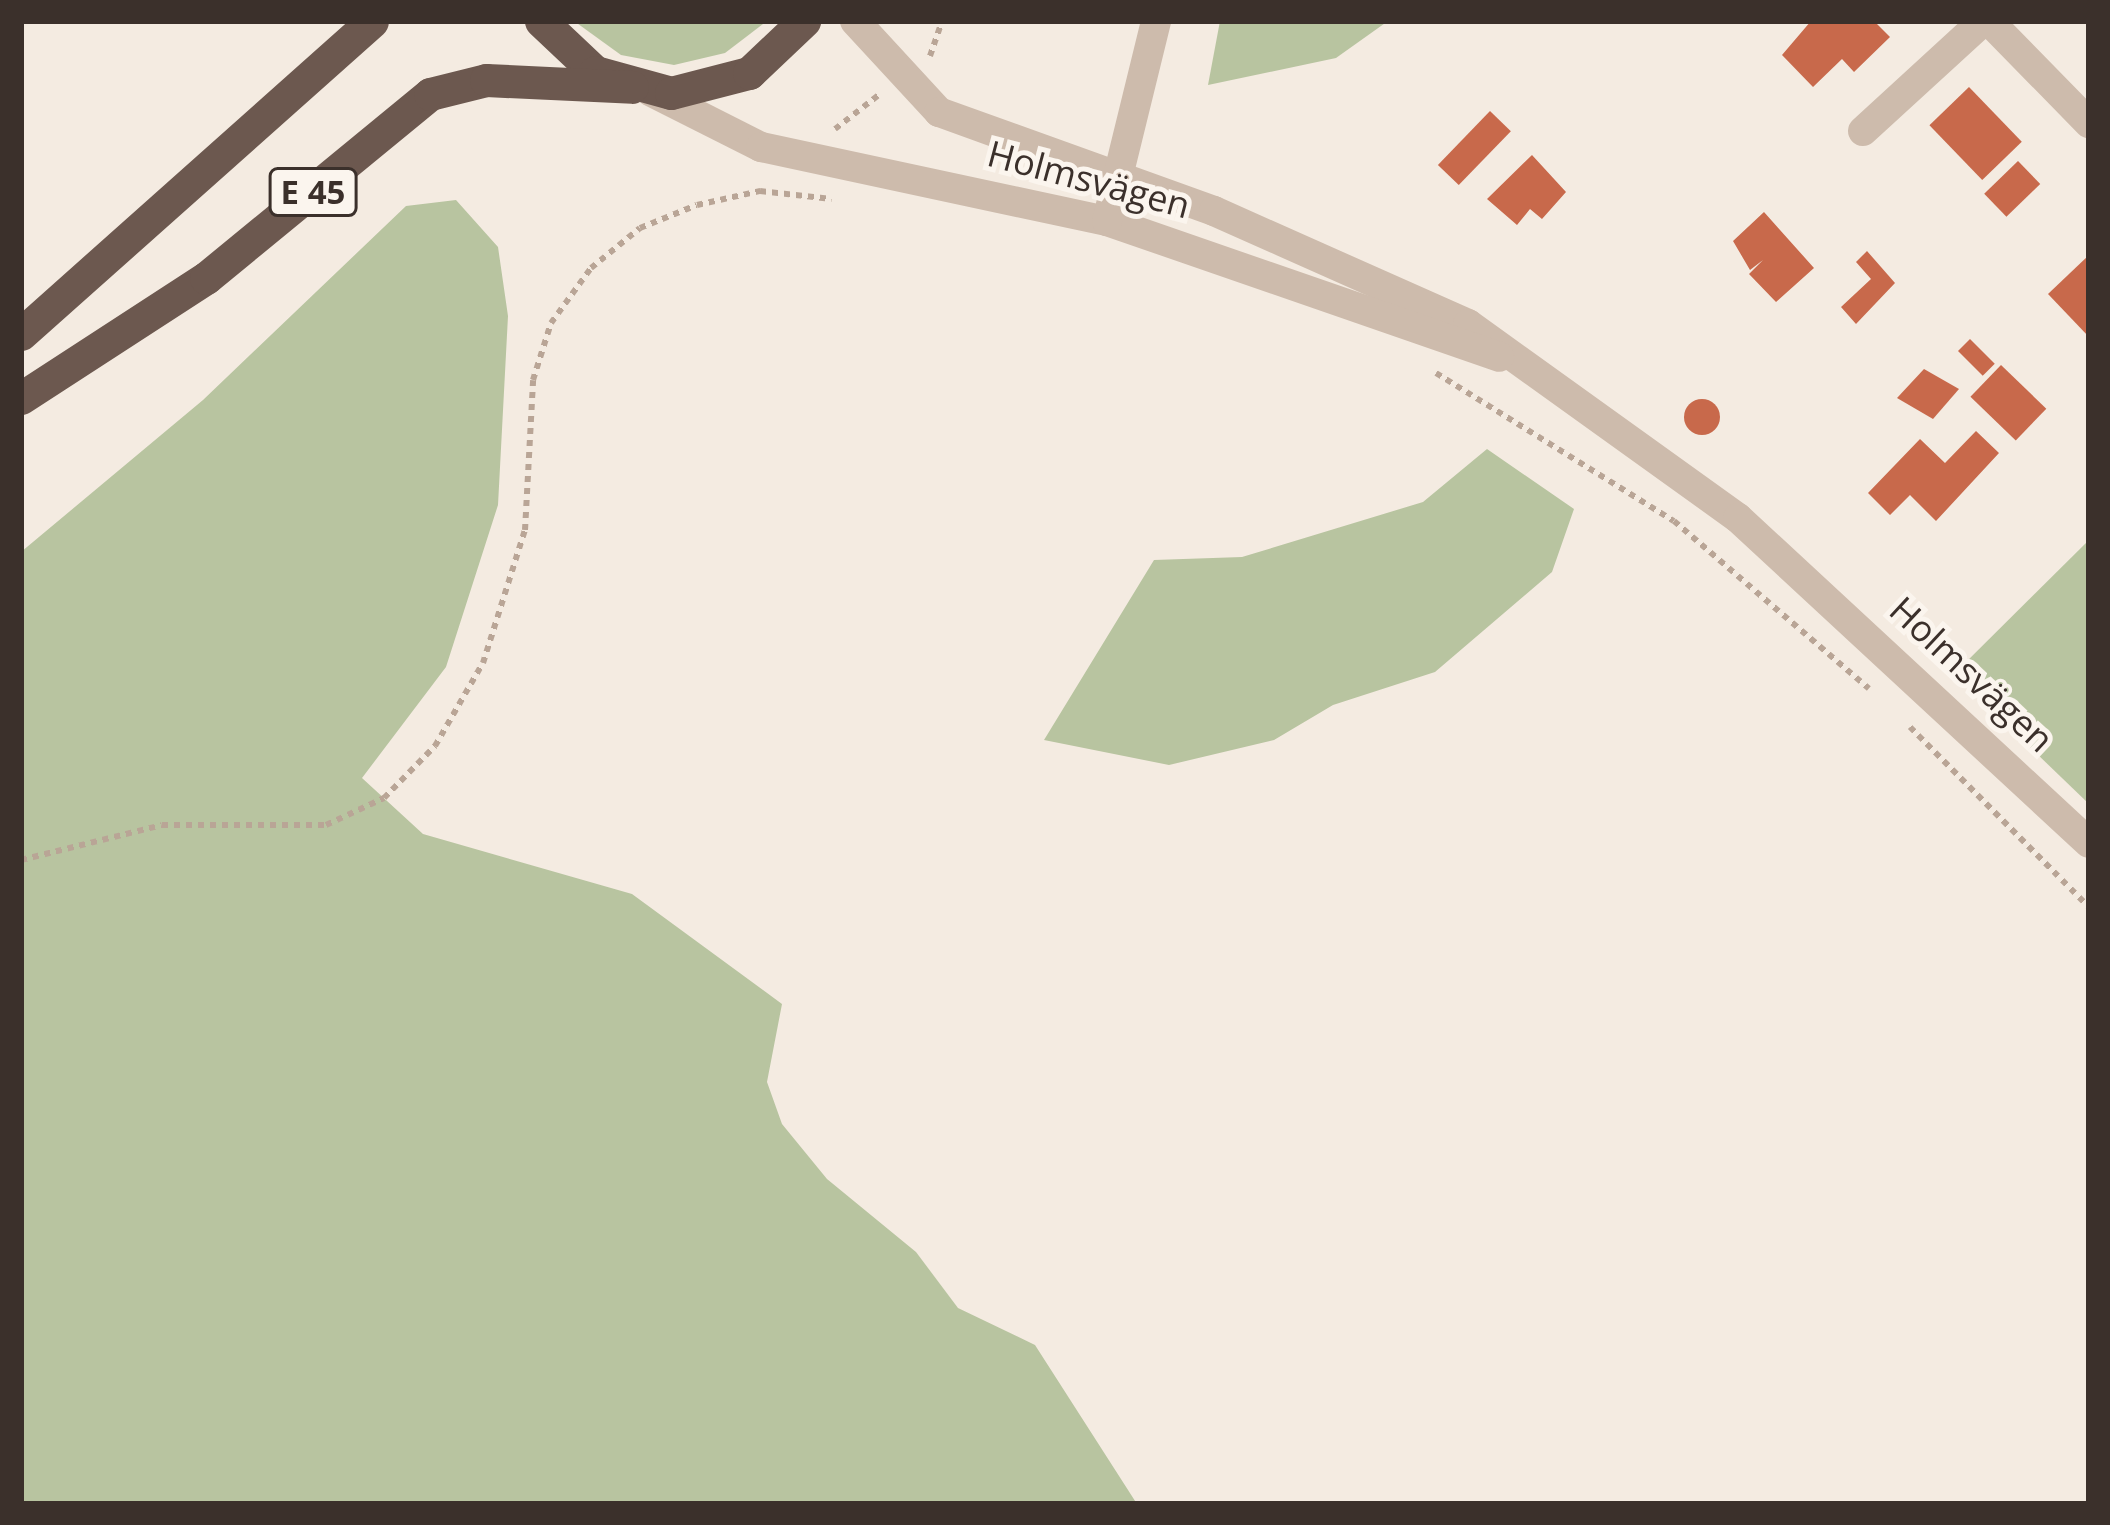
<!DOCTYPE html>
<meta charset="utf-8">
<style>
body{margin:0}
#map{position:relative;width:2110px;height:1525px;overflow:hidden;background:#f4ebe1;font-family:"Open Sans",sans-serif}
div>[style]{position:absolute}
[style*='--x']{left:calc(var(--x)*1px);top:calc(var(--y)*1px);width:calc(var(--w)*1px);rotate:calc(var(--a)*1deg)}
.green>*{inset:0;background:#b8c4a0}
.building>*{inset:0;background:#c8694b;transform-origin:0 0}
.round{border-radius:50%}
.path>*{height:6px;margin-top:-3px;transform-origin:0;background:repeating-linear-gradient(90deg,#b9a596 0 6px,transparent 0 12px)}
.minor>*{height:30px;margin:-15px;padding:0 15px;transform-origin:15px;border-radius:15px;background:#cdbbac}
.tertiary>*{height:30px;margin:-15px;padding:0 15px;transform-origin:15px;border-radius:15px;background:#cdbbac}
.trunk>*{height:33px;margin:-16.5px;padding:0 16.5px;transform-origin:16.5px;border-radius:16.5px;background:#6c584f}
span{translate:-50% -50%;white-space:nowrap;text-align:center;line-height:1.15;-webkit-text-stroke:10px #fbf5ee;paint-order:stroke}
.shield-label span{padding:3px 9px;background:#fbf5ee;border:3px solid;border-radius:9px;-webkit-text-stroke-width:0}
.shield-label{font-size:33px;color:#3b302b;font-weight:700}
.street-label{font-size:36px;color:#3b302b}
.frame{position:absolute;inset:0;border:24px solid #3b302b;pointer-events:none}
</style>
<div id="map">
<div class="green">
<i style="clip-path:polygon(574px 21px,767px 21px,725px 53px,674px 65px,621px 55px)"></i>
<i style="clip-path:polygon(1220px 21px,1388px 21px,1336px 58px,1208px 85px)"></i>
<i style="clip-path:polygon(456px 200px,498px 247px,508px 316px,498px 505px,446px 667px,362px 778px,423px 834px,632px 894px,782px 1004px,767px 1082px,782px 1124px,827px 1179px,916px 1252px,958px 1308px,1035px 1345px,1137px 1504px,21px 1504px,21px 552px,203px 400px,406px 206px)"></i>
<i style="clip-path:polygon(1487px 449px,1574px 509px,1552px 572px,1435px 672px,1333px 705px,1274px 740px,1169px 765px,1044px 740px,1154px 560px,1242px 557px,1423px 502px)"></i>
<i style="clip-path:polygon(2089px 540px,2089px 804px,1954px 674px)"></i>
</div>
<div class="building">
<i style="clip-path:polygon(1811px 21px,1874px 21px,1890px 37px,1854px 72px,1842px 59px,1813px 87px,1782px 55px)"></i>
<i style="left:1969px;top:87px;width:76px;height:55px;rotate:46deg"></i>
<i style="left:1490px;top:111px;width:29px;height:75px;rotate:44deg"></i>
<i style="clip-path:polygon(1532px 155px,1566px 192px,1542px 219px,1530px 209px,1517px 225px,1487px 199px)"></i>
<i style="left:2018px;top:161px;width:32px;height:47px;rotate:46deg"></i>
<i style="clip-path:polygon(1764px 212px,1814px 268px,1776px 302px,1749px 274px,1763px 260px,1750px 270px,1733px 241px)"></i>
<i style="clip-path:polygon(1867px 251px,1895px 283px,1856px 324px,1841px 307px,1871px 279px,1856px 262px)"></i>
<i style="clip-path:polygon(2089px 255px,2089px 337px,2048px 294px)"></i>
<i style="left:1970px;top:339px;width:35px;height:17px;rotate:45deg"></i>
<i style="left:2001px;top:365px;width:63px;height:44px;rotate:44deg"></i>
<i style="clip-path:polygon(1924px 369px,1959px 389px,1933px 419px,1897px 398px)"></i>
<i class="round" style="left:1684px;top:399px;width:36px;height:36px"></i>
<i style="clip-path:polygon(1976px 431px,1999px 453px,1936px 521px,1910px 495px,1890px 515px,1868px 493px,1920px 439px,1945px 463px)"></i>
</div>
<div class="path">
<i style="--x:930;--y:56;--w:37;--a:-71"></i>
<i style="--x:835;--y:129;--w:58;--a:-38"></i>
<i style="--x:1436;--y:373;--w:280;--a:31.9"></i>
<i style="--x:1674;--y:521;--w:257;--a:40.7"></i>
<i style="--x:1910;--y:727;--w:254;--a:45.2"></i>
<i style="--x:21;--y:860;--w:145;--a:-13.9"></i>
<i style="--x:162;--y:825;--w:164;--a:0"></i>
<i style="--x:326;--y:825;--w:64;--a:-25"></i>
<i style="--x:384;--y:798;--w:73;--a:-45.6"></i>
<i style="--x:435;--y:746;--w:96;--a:-60"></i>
<i style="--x:483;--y:663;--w:139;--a:-72.5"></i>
<i style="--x:525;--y:530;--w:150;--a:-86.9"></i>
<i style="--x:533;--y:380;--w:60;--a:-72.5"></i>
<i style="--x:551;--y:323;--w:68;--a:-54"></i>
<i style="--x:591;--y:268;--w:63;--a:-39.2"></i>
<i style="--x:640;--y:228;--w:61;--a:-22"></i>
<i style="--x:697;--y:205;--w:65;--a:-12.5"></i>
<i style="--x:760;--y:191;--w:72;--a:6.3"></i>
</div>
<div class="minor">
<i style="--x:1989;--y:21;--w:143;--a:45.6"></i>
<i style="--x:1863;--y:131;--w:163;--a:-42.5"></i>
</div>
<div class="tertiary">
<i style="--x:855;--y:21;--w:124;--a:47.3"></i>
<i style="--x:939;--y:112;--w:292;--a:19.8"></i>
<i style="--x:1214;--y:211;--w:278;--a:24"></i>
<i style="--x:1468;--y:324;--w:332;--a:35.7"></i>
<i style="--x:1738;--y:518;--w:478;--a:42.8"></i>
<i style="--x:650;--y:91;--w:124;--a:26.8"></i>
<i style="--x:761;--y:147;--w:354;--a:12.1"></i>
<i style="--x:1107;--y:221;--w:415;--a:19.1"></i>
<i style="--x:1107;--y:221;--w:206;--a:-76.2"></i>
</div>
<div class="trunk">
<i style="--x:541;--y:21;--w:74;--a:43.4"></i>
<i style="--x:595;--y:72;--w:79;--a:15.4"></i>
<i style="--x:671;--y:93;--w:81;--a:-14.4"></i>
<i style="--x:749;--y:73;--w:76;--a:-43.4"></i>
<i style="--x:21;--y:334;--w:470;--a:-41.7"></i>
<i style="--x:21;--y:398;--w:221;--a:-33"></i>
<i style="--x:206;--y:278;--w:290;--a:-39.4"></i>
<i style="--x:430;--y:94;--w:58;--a:-14"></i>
<i style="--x:486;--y:80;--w:146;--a:2.7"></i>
</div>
<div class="shield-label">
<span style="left:313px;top:192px">E 45</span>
</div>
<div class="street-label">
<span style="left:1089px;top:179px;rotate:15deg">Holmsvägen</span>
<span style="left:1972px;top:674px;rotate:43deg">Holmsvägen</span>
</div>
<div class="frame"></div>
</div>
